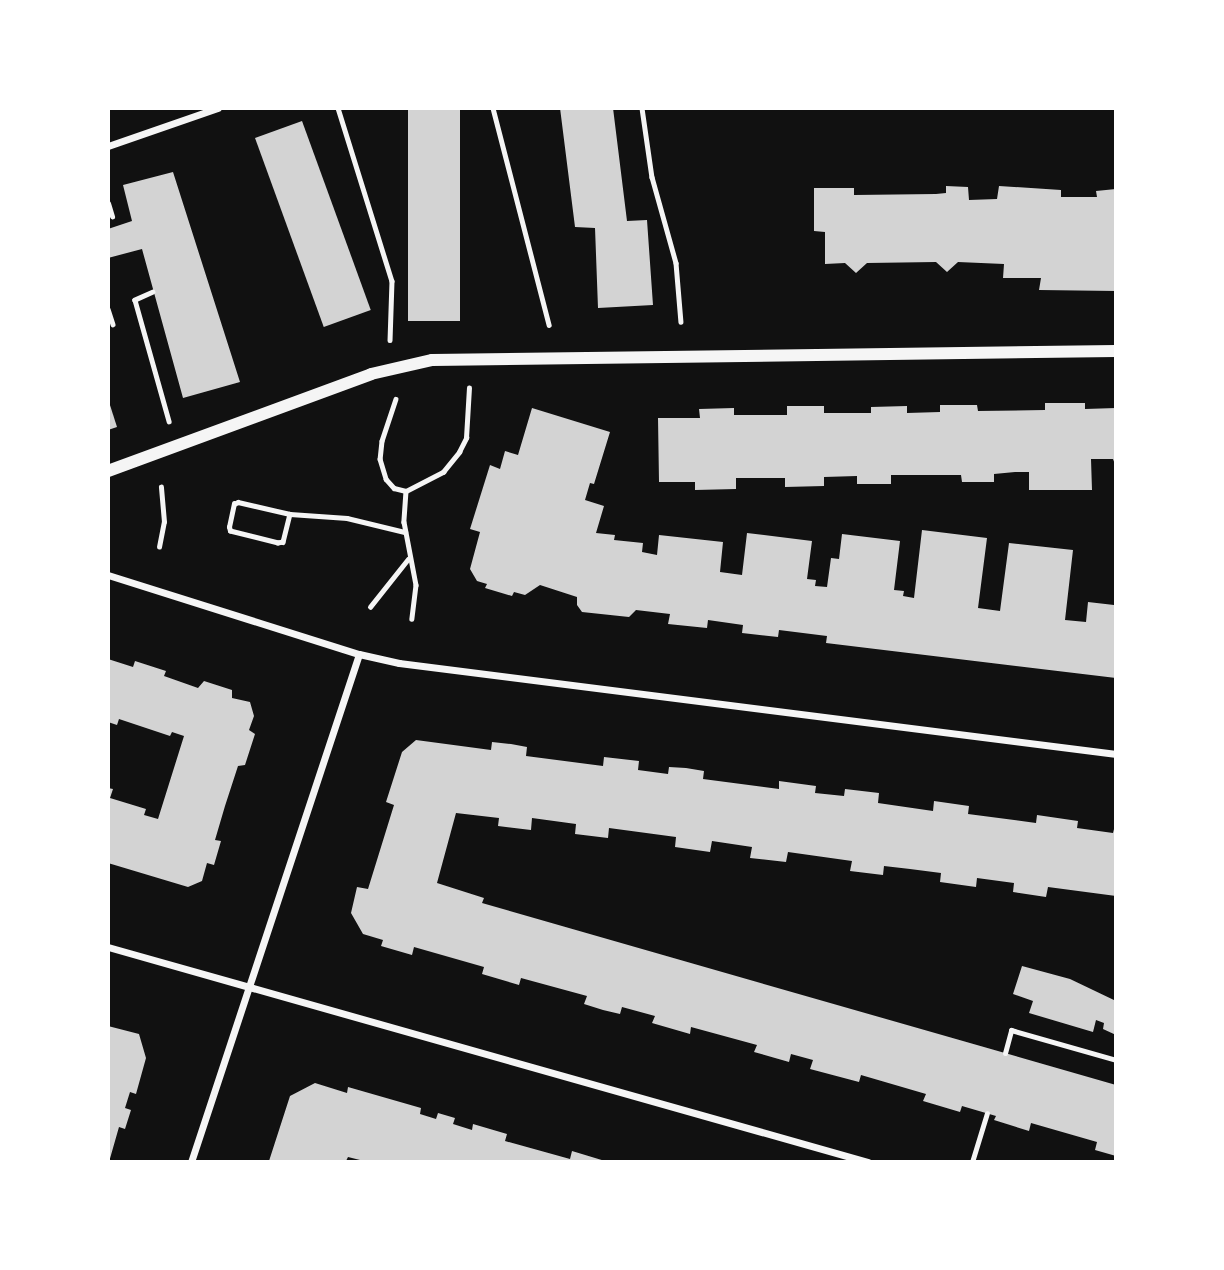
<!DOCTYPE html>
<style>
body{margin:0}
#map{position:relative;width:1224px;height:1270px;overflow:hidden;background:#111;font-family:"Crimson Pro",serif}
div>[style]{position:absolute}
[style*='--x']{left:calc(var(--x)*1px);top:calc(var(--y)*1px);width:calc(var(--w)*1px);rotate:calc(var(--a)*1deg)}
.building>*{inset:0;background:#d3d3d3;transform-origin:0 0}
.path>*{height:4.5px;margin:-2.25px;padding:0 2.25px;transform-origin:2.25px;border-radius:2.25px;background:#f5f5f5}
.service>*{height:5px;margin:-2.5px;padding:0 2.5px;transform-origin:2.5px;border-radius:2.5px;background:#f5f5f5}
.minor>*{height:7px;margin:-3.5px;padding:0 3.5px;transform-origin:3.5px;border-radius:3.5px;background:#f5f5f5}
.tertiary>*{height:12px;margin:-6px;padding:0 6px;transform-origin:6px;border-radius:6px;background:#f5f5f5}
span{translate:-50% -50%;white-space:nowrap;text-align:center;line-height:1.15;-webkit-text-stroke:5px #fff;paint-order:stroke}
.frame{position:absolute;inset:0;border:110px solid #fff;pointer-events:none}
</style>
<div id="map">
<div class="building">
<i style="left:408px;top:108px;width:52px;height:213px"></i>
<i style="clip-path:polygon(560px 108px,613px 108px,627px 221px,647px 220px,653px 305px,598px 308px,595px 228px,575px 227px)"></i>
<i style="left:302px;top:121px;width:201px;height:50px;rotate:70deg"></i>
<i style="clip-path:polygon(173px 172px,240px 382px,183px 398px,142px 249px,108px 258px,108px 229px,132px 221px,123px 185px)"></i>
<i style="clip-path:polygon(946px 186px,968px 187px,969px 200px,997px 199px,999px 186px,1061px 190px,1061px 197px,1097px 197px,1096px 191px,1116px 189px,1116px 291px,1039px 290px,1041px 278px,1003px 278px,1004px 264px,958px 262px,947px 272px,936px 262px,867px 263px,856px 273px,845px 263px,825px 264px,825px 232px,814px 231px,814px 188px,854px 188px,854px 195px,936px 194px,946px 193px)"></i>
<i style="clip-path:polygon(109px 402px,117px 427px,108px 430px,108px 403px)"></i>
<i style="clip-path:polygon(1045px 403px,1085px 403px,1085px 409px,1116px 408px,1116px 467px,1113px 459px,1091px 459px,1092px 490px,1029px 490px,1029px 472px,1015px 472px,994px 474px,994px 482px,962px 482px,961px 475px,891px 475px,891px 484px,857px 484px,857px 476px,824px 477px,824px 486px,785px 487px,785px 478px,736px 478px,736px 489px,695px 490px,695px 482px,659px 482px,658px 418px,700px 418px,699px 409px,734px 408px,734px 415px,787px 415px,787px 406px,824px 406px,824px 413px,871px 413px,871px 407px,907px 406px,907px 413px,940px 412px,940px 405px,977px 405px,978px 411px,1045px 410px)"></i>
<i style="clip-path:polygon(532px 408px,610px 432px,594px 484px,590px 483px,585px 500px,604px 506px,596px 533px,615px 535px,614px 540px,643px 543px,642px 552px,657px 555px,659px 535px,723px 542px,720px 572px,742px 575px,747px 533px,812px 541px,807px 579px,816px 580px,815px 586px,827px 587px,831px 558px,839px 559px,842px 534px,900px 541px,894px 590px,904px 591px,903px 596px,914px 598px,922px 530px,987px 538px,978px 608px,1000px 611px,1009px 543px,1073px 550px,1065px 620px,1086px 622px,1088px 602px,1114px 605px,1116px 678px,826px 643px,827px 636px,779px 630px,778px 637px,742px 633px,743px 625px,708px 620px,707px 628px,668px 624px,670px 614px,636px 610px,629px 617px,582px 612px,577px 605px,577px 597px,540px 585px,525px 595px,514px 592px,512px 596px,485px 588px,487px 584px,477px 581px,470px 569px,480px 532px,470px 529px,490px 465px,500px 469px,505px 451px,518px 455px)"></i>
<i style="clip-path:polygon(108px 659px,133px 667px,135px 661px,166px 671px,164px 676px,198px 688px,204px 681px,232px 690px,232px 698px,250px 702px,254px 716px,249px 730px,255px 734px,245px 765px,238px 766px,225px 806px,215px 840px,221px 841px,214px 865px,207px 863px,202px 881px,188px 887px,108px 863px,108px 788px,113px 789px,110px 798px,146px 809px,144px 815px,158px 819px,184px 736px,172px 732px,170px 736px,119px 719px,117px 725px,108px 722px)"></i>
<i style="clip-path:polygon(416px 740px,491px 750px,492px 742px,511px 744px,527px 747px,526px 756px,603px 766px,604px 757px,639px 761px,638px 770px,668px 774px,669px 767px,686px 768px,704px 771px,703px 779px,779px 789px,779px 781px,816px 786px,815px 793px,844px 796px,845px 789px,879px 793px,878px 803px,933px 811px,934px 801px,969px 806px,968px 814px,1036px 823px,1037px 815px,1078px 821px,1077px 828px,1113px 833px,1116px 821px,1116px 896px,1048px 887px,1046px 897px,1013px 892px,1014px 883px,977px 878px,976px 887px,940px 882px,941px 873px,910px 869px,884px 866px,883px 875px,850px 871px,852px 861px,788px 852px,786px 862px,750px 858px,752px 847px,712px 841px,710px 852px,675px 847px,676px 837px,609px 828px,608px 838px,575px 834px,576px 824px,532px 818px,531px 830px,498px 826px,499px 818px,456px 813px,437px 883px,484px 898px,482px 903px,1116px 1085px,1116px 1156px,1095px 1150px,1097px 1142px,1031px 1123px,1029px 1131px,994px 1120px,996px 1116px,962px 1106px,960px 1112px,923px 1101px,926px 1094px,861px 1075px,859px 1082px,810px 1069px,813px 1060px,791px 1054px,789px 1062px,754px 1052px,757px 1045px,691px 1027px,690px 1034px,652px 1023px,655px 1016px,622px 1007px,620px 1014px,603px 1010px,584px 1004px,587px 996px,521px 978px,519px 985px,482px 974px,484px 967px,414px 947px,412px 955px,381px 946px,383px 940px,363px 934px,351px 913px,357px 887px,368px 889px,394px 805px,386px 802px,402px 752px)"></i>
<i style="clip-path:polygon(1022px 966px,1070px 979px,1116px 1001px,1116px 1035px,1103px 1029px,1104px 1023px,1096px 1020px,1093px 1032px,1029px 1013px,1033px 1001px,1013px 994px)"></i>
<i style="clip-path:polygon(108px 1026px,139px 1034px,146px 1058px,136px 1094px,130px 1092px,125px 1108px,131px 1110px,125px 1129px,119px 1127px,109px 1162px)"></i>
<i style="clip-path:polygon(315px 1083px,347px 1093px,348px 1087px,421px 1108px,420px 1114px,436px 1119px,438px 1113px,455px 1118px,453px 1124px,472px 1130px,473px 1124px,507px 1134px,505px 1141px,570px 1159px,572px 1151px,605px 1161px,364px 1161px,348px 1157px,346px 1161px,269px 1161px,290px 1096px)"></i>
</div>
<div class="path">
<i style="--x:338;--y:108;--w:181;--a:72.7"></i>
<i style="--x:392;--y:281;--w:59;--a:91.9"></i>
<i style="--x:493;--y:108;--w:224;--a:75.5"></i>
<i style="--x:642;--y:108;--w:70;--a:81.8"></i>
<i style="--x:652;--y:177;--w:89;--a:74.4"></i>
<i style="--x:676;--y:263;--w:59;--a:85.2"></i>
<i style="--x:153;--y:292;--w:20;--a:156"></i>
<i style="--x:135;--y:300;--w:126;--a:74.3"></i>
<i style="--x:108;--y:309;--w:16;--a:72"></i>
<i style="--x:396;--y:399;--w:44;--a:108.4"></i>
<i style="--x:382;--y:441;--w:18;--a:96"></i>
<i style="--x:380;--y:459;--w:21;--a:73"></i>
<i style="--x:386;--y:479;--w:12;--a:48"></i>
<i style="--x:394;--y:488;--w:12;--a:14"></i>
<i style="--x:406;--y:491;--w:42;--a:-27.2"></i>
<i style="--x:443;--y:472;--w:26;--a:-51"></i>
<i style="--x:459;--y:452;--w:16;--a:-63"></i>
<i style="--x:466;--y:438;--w:50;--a:-86.6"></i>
<i style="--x:406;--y:491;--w:31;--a:94"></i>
<i style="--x:404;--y:522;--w:64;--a:79.2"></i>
<i style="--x:416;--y:585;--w:34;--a:97"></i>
<i style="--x:290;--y:514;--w:29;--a:104"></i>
<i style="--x:283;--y:542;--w:5;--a:169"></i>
<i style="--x:278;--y:543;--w:49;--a:-166"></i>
<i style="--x:230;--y:531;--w:4;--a:-104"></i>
<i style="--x:229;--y:527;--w:24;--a:-78"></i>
<i style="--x:234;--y:504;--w:4;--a:-27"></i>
<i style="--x:238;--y:502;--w:53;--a:13"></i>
<i style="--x:290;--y:514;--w:57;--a:4"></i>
<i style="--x:347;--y:518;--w:60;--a:13.6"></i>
<i style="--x:159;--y:547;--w:25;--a:-79"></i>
<i style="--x:164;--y:522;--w:35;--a:-95"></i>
<i style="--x:370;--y:607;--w:61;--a:-51.6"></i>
</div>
<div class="service">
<i style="--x:108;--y:203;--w:14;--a:73"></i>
<i style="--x:1005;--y:1053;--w:24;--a:-75"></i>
<i style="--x:1011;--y:1030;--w:109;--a:15.9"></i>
<i style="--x:972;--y:1162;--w:51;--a:-73"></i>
</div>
<div class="minor">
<i style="--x:108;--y:146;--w:116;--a:-19.1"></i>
<i style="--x:108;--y:575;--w:263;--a:17.5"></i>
<i style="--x:359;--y:654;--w:41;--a:12.7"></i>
<i style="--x:399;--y:663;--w:723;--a:7.23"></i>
<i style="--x:108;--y:947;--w:790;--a:15.8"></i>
<i style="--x:191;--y:1162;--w:535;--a:-71.7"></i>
</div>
<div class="tertiary">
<i style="--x:108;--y:471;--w:280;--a:-20.2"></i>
<i style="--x:371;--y:374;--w:63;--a:-12.9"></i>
<i style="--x:432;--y:360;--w:684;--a:-0.75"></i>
</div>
<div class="frame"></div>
</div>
